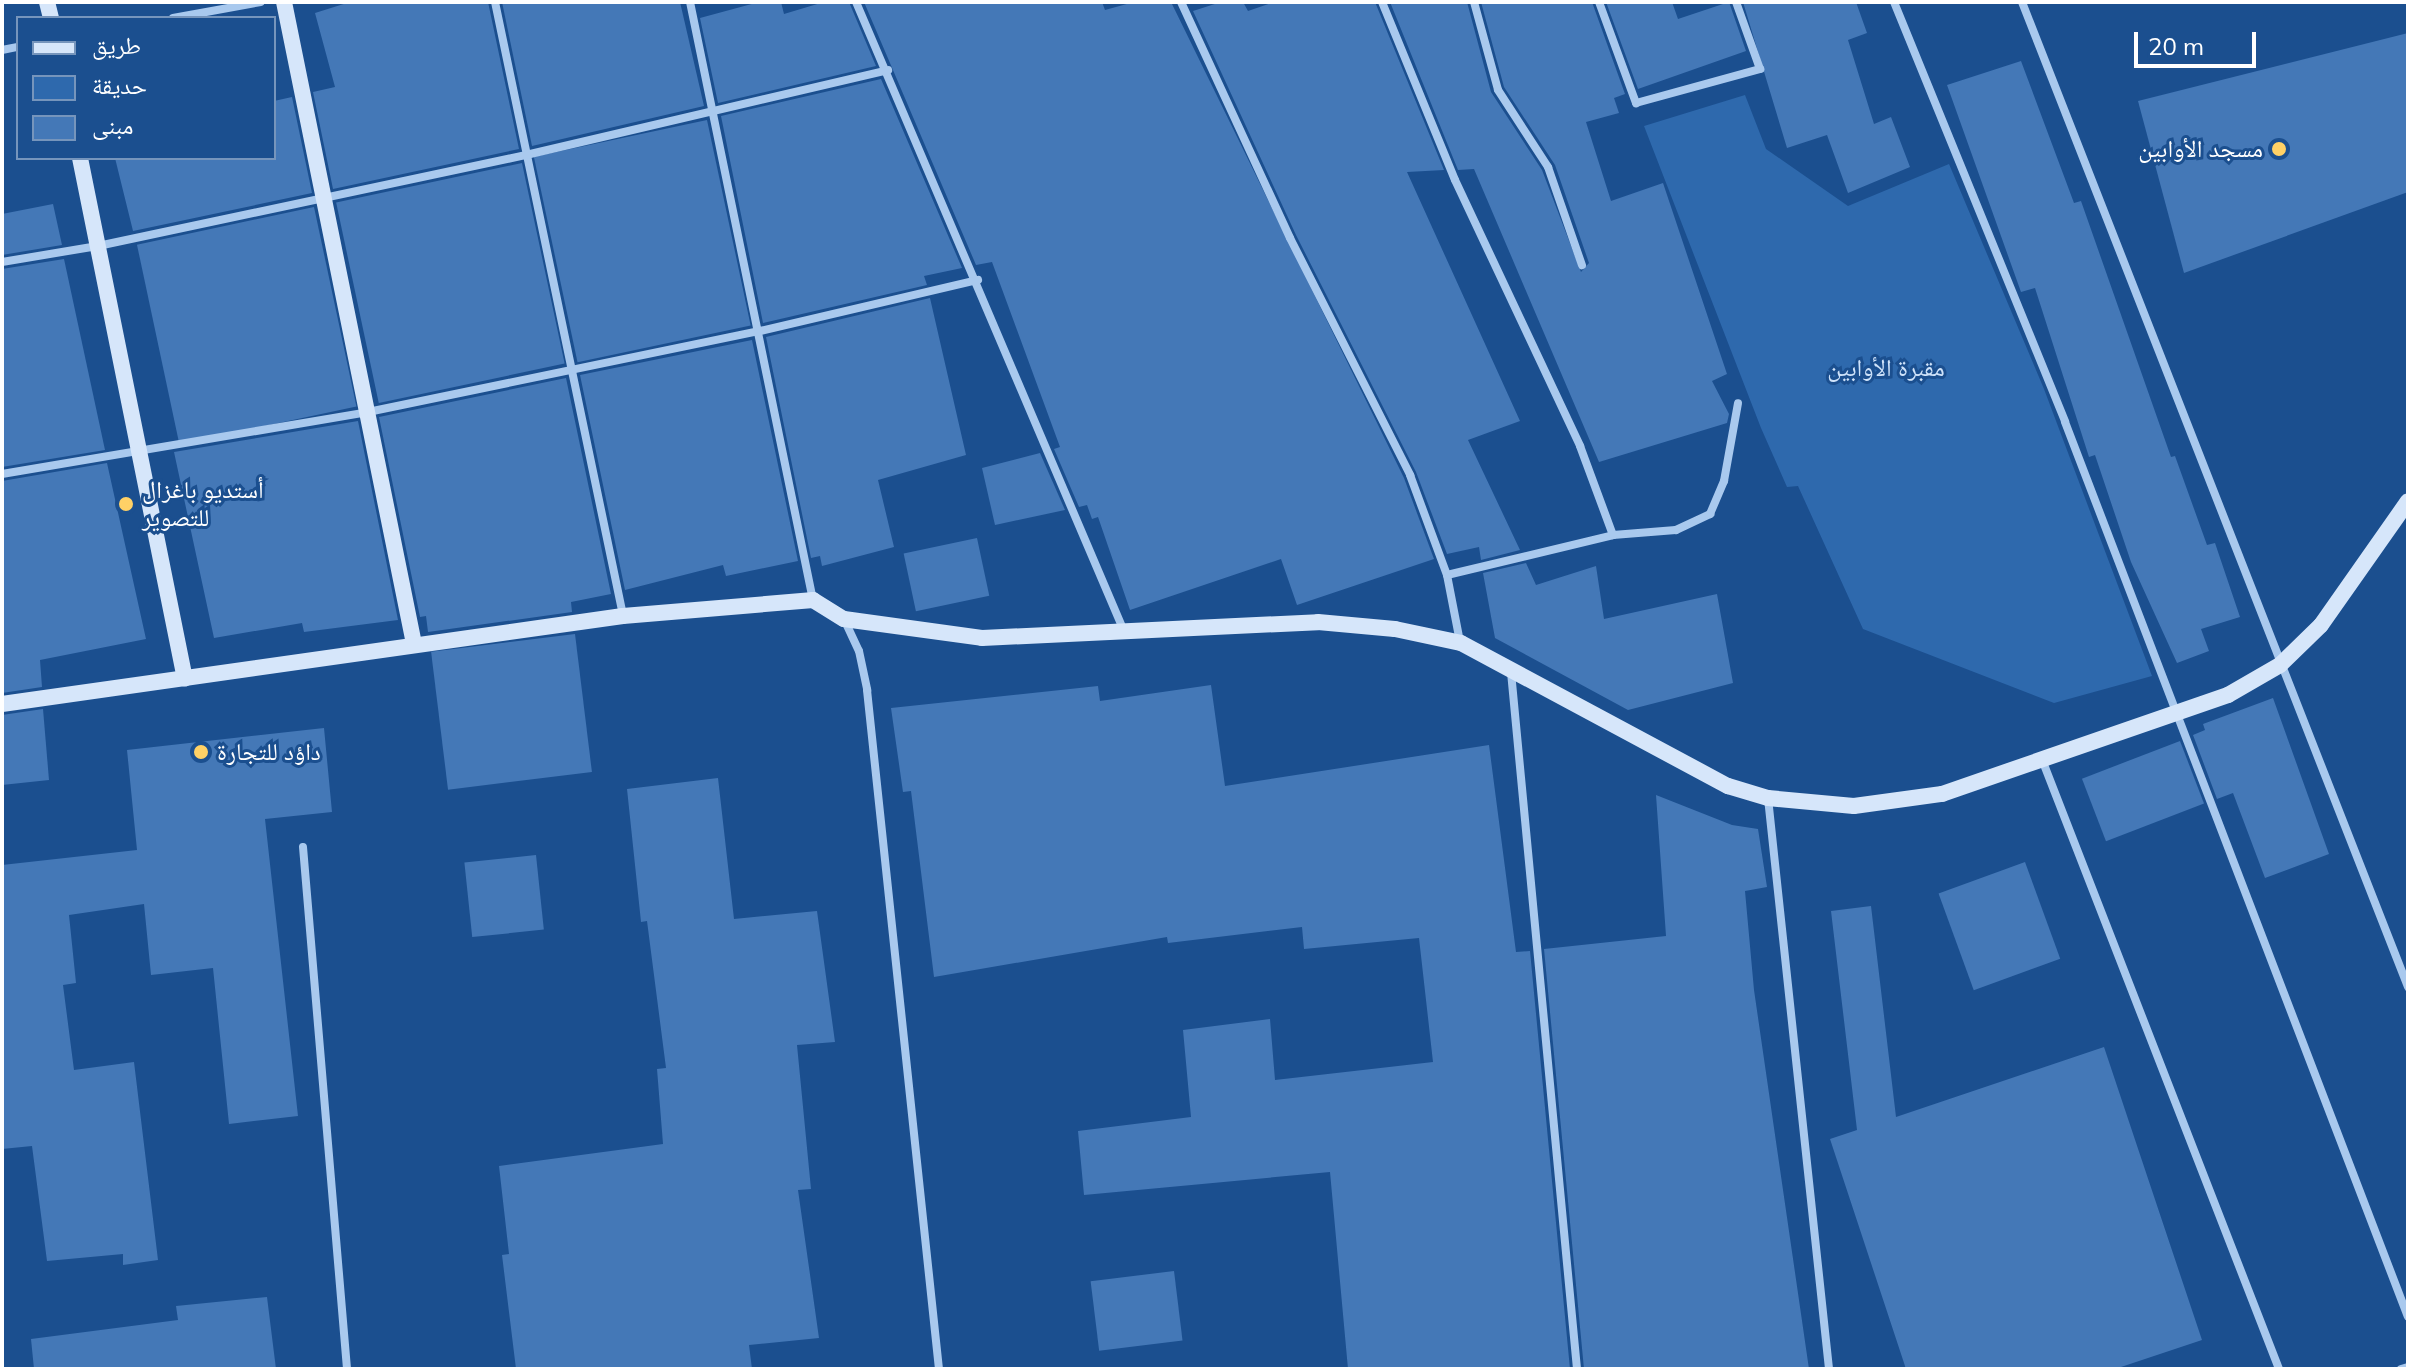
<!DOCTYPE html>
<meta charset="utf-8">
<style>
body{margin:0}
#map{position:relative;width:2410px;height:1371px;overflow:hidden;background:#1b4f8f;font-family:Mulish,"Noto Naskh Arabic",sans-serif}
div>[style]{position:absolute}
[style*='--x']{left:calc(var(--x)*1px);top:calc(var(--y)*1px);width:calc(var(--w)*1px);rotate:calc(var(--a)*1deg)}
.green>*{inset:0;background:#2e69ad}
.building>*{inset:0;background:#4478b7;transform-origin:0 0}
.street>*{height:8px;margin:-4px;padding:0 4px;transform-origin:4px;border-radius:4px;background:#a9c9ee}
.secondary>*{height:16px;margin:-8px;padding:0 8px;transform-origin:8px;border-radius:8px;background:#d6e6fa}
.dots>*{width:22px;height:22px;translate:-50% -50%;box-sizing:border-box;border:4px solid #1b4f8f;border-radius:50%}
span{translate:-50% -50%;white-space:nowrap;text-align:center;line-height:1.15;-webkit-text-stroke:6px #1b4f8f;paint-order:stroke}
.poi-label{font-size:24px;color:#fff}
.right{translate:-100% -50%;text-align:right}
.left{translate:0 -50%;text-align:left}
.park-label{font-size:24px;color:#cfe3fa}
.frame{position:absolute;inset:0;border:4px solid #fff;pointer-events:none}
.legend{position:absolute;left:16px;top:16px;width:260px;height:144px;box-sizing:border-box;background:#1b4f8f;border:2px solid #7695bc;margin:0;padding:10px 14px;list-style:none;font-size:24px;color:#fff}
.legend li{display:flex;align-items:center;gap:16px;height:40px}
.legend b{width:40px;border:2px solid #7695bc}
.scale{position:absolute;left:2134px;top:32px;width:122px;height:36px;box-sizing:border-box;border:4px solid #fff;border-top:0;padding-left:10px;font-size:24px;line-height:28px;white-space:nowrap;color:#fff;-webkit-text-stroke:6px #1b4f8f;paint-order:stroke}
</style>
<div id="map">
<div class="green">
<i style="clip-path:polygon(1745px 95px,1766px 149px,1848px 206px,1949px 164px,2044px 389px,2152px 676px,2054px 703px,1863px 629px,1798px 486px,1787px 487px,1761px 428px,1644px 126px)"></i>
</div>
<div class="building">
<i style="clip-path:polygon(350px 2px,488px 2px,519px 149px,333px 189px,313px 92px,335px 87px,315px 13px)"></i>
<i style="clip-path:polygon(502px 2px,680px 2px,704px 106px,532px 146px)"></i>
<i style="clip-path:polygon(759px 2px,781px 2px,784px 14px,824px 2px,849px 2px,876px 66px,718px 103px,700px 18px)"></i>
<i style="clip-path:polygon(864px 2px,1102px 2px,1105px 10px,1134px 2px,1171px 2px,1404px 478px,1434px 559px,1297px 605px,1281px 559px,1130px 610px,1098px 517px,1092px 519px,1087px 505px,1079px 507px,1054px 449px,1060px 447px,992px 262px,976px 265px)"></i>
<i style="clip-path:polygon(1221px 2px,1243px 2px,1248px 11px,1274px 2px,1375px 2px,1444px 170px,1407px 172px,1520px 421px,1468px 440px,1520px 550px,1481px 560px,1479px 547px,1447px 554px,1416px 472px,1296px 235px,1193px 11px)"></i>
<i style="clip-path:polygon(1390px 2px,1467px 2px,1491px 92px,1542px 170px,1581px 272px,1589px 263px,1555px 165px,1504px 87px,1481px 2px,1592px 2px,1625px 94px,1614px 98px,1619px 113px,1586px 122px,1611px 201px,1663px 183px,1727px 374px,1712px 381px,1729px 414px,1727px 423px,1599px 462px,1474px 169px,1458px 170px)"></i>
<i style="clip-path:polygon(1606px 2px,1672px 2px,1678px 19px,1729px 2px,1746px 51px,1638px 89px)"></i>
<i style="clip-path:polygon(1743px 2px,1856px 2px,1867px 33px,1848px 40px,1874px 124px,1891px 117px,1910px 167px,1848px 193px,1827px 135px,1787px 148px)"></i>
<i style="clip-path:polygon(2408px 33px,2408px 192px,2184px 273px,2138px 101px)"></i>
<i style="clip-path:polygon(2021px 61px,2074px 203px,2081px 201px,2171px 457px,2175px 456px,2207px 545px,2215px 543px,2240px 617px,2201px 629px,2209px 651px,2177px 663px,2131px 562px,2095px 455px,2089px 457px,2035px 288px,2021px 292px,1947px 85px)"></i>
<i style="clip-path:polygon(881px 79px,962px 268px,924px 276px,927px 285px,763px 323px,721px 116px)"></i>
<i style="clip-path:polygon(292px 97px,312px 193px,133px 231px,115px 158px,274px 158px,274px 101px)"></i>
<i style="left:707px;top:120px;width:210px;height:177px;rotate:78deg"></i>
<i style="left:522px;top:163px;width:205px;height:190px;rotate:78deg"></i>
<i style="clip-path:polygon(53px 204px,62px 245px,2px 255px,2px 214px)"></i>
<i style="left:314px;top:207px;width:204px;height:181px;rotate:78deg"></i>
<i style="clip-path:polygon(64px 259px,105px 450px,2px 467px,2px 269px)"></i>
<i style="clip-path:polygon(930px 298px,966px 455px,878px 480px,894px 547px,822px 566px,820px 556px,811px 558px,766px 337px)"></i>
<i style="clip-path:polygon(752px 340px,798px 561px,726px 576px,723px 565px,625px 590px,580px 375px)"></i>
<i style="clip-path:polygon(566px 378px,611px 594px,571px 602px,572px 612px,428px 632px,426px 616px,420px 617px,379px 417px)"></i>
<i style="clip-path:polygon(358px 421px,398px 620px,304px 632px,302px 623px,214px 638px,174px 452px)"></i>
<i style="clip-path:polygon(1040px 453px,1065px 510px,995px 525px,982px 468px)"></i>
<i style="clip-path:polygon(107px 463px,146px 639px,40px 660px,42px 687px,2px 693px,2px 481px)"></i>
<i style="left:977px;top:538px;width:59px;height:75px;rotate:78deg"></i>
<i style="clip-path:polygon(1526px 563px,1536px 585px,1596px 566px,1604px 619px,1717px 594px,1733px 683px,1628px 710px,1495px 638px,1483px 573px)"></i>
<i style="left:575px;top:634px;width:139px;height:145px;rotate:83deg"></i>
<i style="clip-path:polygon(1211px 685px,1225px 786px,1489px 745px,1516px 952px,1530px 951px,1570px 1369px,1348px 1369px,1330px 1172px,1084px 1195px,1078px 1131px,1191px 1117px,1183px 1030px,1270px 1019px,1275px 1080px,1433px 1062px,1419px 938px,1304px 949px,1302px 927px,1168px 943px,1167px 937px,934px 977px,911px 791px,903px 792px,891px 708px,1098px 686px,1100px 701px)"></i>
<i style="clip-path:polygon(2273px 698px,2329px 854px,2265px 878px,2233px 793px,2217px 799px,2193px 735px,2205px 730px,2203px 724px)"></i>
<i style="clip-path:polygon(43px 709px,49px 780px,2px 785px,2px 715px)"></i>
<i style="clip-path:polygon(324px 728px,332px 812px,265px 819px,298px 1116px,229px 1124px,213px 968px,151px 975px,144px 904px,69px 915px,76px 983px,63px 985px,74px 1070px,134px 1062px,158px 1260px,123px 1265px,123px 1254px,47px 1261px,32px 1146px,2px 1149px,2px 865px,137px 850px,127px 750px)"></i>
<i style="left:2180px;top:741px;width:67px;height:105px;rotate:69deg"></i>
<i style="clip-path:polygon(718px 778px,734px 919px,817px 911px,835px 1042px,797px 1045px,811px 1189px,798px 1190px,819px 1338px,749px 1345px,752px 1369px,516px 1369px,502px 1255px,509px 1254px,499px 1166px,663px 1144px,657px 1069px,666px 1068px,647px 921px,641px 922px,627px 789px)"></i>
<i style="clip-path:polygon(1656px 795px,1732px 825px,1758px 829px,1767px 887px,1745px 891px,1754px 990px,1809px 1369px,1584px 1369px,1544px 949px,1666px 936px)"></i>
<i style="left:536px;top:855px;width:75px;height:72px;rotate:84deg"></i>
<i style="left:2025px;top:862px;width:103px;height:92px;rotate:70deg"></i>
<i style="clip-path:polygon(1871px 906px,1896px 1117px,2104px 1047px,2202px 1340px,2115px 1369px,1906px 1369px,1830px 1139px,1857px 1130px,1831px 911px)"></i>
<i style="left:1174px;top:1271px;width:70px;height:84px;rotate:83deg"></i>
<i style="clip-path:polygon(267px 1297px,276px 1369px,34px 1369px,31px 1339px,178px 1320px,176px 1306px)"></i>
</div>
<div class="street">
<i style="--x:495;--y:2;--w:626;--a:78.21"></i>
<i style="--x:690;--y:2;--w:611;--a:78.38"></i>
<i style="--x:856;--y:2;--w:681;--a:66.93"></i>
<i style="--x:1181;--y:2;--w:260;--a:65.2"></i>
<i style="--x:1290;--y:238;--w:266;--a:63.1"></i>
<i style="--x:1410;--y:475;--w:107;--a:69.7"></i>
<i style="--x:1447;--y:575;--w:68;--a:79"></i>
<i style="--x:1382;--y:2;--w:192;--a:67.7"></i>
<i style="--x:1455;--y:180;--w:294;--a:64.8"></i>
<i style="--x:1580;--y:446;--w:95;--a:69.7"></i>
<i style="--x:1474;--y:2;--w:91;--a:74.7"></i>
<i style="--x:1498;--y:90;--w:92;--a:57"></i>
<i style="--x:1548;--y:167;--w:104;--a:70.9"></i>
<i style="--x:1599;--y:2;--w:108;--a:69.9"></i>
<i style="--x:1636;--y:103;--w:129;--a:-15.3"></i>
<i style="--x:1760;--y:69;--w:71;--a:-109.7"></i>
<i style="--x:1894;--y:2;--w:453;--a:67.8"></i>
<i style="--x:2065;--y:422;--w:958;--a:69.03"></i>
<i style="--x:2022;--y:2;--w:1058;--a:68.6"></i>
<i style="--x:173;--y:18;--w:89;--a:-10.3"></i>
<i style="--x:2;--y:50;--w:16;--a:-11"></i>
<i style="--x:2;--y:262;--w:97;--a:-9.5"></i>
<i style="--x:98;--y:246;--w:438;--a:-12"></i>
<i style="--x:526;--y:155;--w:372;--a:-13.2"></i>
<i style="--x:2;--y:474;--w:371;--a:-9.6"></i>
<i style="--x:368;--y:412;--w:400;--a:-11.7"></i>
<i style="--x:760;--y:331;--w:224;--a:-13.2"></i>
<i style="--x:1447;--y:575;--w:171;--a:-13.5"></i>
<i style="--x:1613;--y:535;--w:63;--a:-4.5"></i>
<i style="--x:1676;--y:530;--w:38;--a:-25"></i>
<i style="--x:1710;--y:514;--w:36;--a:-67"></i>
<i style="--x:1724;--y:481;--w:79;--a:-79.8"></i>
<i style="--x:844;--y:619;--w:35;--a:65"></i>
<i style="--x:859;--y:651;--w:40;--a:78"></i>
<i style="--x:867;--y:690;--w:683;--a:83.95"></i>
<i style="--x:1511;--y:672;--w:700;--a:84.59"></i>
<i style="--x:2043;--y:762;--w:651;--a:68.75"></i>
<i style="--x:1768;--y:798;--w:574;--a:83.9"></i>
<i style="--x:303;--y:847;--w:524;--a:85.18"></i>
<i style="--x:2401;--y:1369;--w:7;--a:-16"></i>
</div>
<div class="secondary">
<i style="--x:47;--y:2;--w:16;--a:76"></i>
<i style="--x:284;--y:2;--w:655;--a:78.55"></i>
<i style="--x:80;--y:158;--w:531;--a:78.61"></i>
<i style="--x:2;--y:704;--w:627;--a:-8.07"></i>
<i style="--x:623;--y:616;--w:191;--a:-4.8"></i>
<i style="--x:813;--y:600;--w:36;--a:32"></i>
<i style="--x:844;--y:619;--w:139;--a:7.8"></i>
<i style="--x:982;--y:638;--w:336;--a:-2.7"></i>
<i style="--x:1318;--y:622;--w:77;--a:5.2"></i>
<i style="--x:1395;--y:629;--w:67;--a:12"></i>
<i style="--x:1461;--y:643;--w:303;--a:28.2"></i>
<i style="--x:1728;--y:786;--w:42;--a:16.7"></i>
<i style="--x:1768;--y:798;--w:86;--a:5.3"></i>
<i style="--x:1854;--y:806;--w:89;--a:-7.8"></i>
<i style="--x:1942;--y:794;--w:303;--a:-19.1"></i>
<i style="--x:2228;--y:695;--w:60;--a:-30"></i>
<i style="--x:2280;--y:665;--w:57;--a:-44.3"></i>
<i style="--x:2321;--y:625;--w:151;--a:-54.9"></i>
</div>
<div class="dots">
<i style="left:2279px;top:149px;background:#ffd166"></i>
<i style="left:126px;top:504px;background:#ffd166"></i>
<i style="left:201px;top:752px;background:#ffd166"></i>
</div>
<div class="poi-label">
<span class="right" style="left:2263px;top:149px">مسجد الأوابين</span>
<span class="left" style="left:142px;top:504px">أستديو باغزال<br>للتصوير</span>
<span class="left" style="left:217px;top:752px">داؤد للتجارة</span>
</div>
<div class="park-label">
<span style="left:1886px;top:368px">مقبرة الأوابين</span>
</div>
<div class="frame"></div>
<ul class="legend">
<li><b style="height:10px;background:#d6e6fa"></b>طريق</li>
<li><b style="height:22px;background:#2e69ad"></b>حديقة</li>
<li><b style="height:22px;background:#4478b7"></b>مبنى</li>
</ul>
<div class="scale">20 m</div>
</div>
